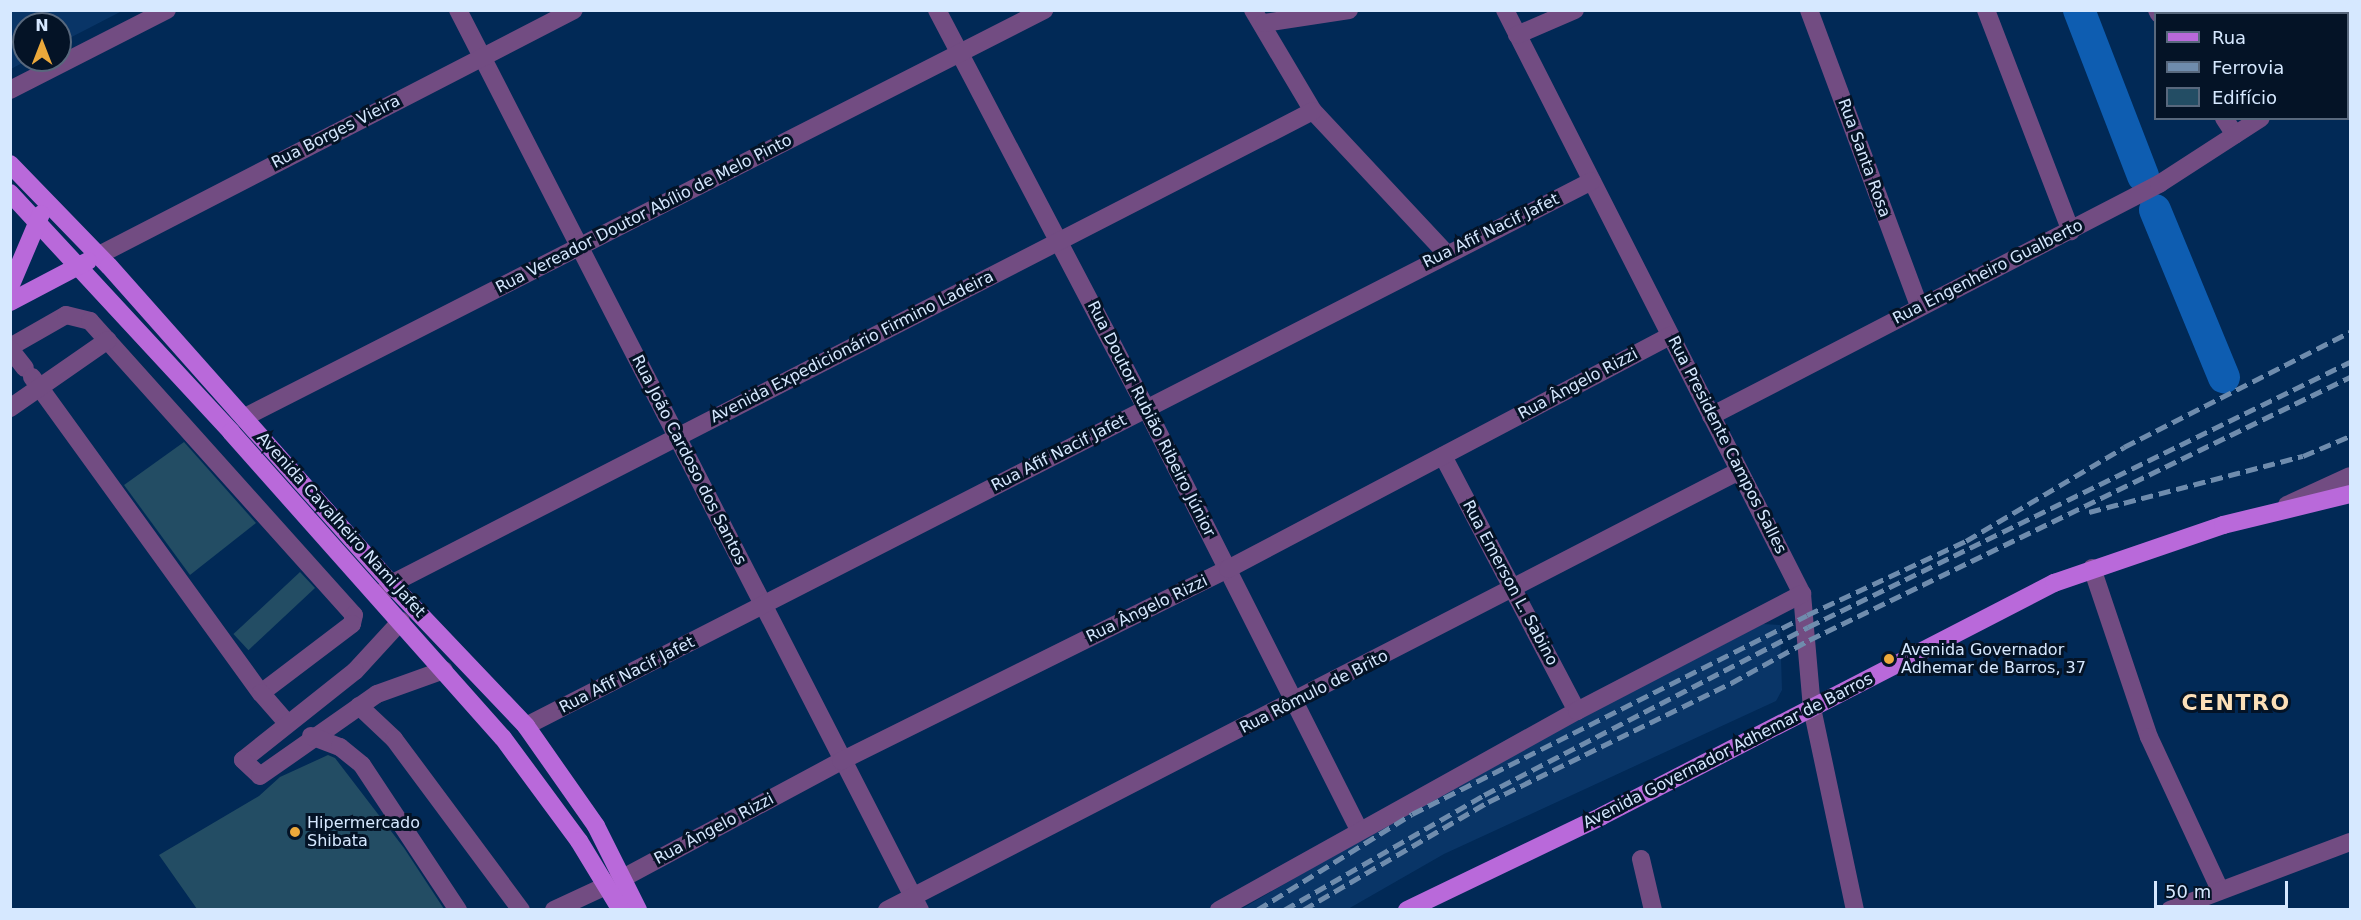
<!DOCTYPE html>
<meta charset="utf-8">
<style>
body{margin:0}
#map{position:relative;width:2361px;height:920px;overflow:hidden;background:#012956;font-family:"DejaVu Sans",sans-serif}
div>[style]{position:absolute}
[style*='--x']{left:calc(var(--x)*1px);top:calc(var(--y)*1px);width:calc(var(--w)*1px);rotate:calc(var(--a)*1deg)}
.built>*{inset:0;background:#093567}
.river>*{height:32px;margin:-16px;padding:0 16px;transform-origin:16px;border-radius:16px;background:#0e5db1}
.building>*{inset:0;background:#234d64;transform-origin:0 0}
.minor>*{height:18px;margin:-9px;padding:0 9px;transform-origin:9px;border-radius:9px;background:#724c82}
.major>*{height:18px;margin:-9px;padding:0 9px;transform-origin:9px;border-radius:9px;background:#b969da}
.rail>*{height:4.5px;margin-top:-2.25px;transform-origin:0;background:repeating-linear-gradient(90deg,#6f8cad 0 12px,transparent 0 18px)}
.dots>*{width:16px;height:16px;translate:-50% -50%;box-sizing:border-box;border:3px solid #041326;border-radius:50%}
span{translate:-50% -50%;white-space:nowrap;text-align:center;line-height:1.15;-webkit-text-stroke:6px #041326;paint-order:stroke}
.street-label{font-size:16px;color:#d6e8ff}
.poi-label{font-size:16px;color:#d6e8ff}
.left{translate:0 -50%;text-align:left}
.district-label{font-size:22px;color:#fcdfb8;font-weight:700;letter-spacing:1.5px}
.frame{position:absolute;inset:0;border:12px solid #d6e8ff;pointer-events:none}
.legend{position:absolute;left:2154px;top:12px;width:195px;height:108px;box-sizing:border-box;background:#041326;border:2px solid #58687d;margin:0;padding:8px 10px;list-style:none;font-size:18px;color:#d6e8ff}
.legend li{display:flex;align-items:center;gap:12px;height:30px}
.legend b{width:30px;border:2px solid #58687d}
.north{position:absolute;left:12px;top:12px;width:60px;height:60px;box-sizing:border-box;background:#041326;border:2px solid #58687d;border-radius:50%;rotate:0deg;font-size:16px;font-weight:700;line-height:24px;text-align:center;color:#d6e8ff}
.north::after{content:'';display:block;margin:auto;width:21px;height:27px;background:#eca93b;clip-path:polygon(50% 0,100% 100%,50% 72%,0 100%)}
.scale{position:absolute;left:2154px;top:881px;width:134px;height:27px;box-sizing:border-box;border:3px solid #d6e8ff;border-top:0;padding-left:8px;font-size:18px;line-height:21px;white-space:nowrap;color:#d6e8ff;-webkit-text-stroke:4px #041326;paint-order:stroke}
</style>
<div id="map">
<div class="built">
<i style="clip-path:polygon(11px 10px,122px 10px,122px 11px,60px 43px,60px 24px,24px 24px,24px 60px,28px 60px,11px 69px)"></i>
<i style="clip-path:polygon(1763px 624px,1780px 625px,1782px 690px,1776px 701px,1444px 854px,1348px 909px,1240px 910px,1476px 772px)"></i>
</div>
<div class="river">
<i style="--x:2079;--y:10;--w:178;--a:68.9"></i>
<i style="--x:2155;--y:210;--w:181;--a:67.6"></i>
</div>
<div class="building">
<i style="clip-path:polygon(184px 442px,256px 523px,190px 575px,124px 485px)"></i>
<i style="left:300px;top:572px;width:22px;height:91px;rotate:47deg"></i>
<i style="clip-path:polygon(328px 755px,335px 758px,404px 848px,444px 909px,197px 909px,159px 855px,259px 796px,280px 777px)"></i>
</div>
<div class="minor">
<i style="--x:458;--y:10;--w:1012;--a:62.83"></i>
<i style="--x:937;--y:10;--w:450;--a:62.3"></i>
<i style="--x:1146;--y:408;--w:473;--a:63.2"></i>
<i style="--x:1253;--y:10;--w:117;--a:59.3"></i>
<i style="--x:1313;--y:111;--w:195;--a:46.9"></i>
<i style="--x:1505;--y:10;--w:655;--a:63.04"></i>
<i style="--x:1802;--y:594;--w:114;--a:85"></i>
<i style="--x:1812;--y:708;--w:207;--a:78"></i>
<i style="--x:1809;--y:10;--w:316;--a:69.6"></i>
<i style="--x:1986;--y:10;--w:237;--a:69"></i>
<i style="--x:2157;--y:10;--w:4;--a:63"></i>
<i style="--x:1264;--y:23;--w:86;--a:-8.7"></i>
<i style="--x:1517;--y:35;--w:63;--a:-23.3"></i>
<i style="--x:2348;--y:62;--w:3;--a:-45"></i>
<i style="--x:10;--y:90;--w:176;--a:-27"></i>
<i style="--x:2224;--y:118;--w:20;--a:57"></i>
<i style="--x:99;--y:255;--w:534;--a:-27.28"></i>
<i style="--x:10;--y:347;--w:64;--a:-29.7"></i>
<i style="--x:66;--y:315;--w:25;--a:14"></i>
<i style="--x:90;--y:321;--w:395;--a:48.1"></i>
<i style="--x:354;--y:615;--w:9;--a:103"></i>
<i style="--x:352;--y:624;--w:114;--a:142.8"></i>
<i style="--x:10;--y:349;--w:24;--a:52"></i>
<i style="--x:32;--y:377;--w:390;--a:54.1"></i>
<i style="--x:261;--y:693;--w:40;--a:49"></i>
<i style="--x:10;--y:408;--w:119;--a:-34.8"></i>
<i style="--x:1711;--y:416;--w:505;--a:-27.38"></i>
<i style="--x:2159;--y:184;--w:121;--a:-32.9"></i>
<i style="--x:245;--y:417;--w:897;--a:-26.99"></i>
<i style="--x:1443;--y:456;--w:288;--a:62.3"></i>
<i style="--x:2287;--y:505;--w:69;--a:-24.7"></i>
<i style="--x:2092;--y:568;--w:178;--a:71.4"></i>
<i style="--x:2149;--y:737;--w:169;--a:65.1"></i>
<i style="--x:381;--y:595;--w:15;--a:-48"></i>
<i style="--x:391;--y:584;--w:1036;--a:-27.16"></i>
<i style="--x:401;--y:621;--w:68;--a:132.6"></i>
<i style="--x:355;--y:671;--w:143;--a:141.5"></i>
<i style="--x:243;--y:760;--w:23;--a:43"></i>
<i style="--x:260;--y:776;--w:143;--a:-35"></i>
<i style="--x:377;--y:694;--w:71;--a:-19.7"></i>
<i style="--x:359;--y:706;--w:48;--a:43.3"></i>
<i style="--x:394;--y:739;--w:213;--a:53.4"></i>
<i style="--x:526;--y:726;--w:1197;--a:-27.08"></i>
<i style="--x:311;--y:736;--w:31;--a:21"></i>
<i style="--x:340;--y:747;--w:28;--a:39"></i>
<i style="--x:362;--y:765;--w:174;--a:56.5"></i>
<i style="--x:1641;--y:859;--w:52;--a:76.8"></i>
<i style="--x:554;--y:910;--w:76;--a:-24.9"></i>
<i style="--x:623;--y:878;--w:247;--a:-28.2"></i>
<i style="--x:841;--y:761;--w:432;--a:-26.4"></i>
<i style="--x:1228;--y:569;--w:500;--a:-27.8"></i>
<i style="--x:887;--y:910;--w:958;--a:-27.26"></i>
<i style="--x:1219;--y:910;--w:410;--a:-29.1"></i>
<i style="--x:1577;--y:711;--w:254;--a:-27.5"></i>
<i style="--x:2170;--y:910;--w:192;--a:-20.7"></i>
</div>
<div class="major">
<i style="--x:10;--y:164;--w:142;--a:45.9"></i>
<i style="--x:109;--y:266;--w:425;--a:48.4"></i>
<i style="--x:391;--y:584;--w:196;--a:46.4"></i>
<i style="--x:526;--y:726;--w:122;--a:55"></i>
<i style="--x:596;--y:826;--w:94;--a:63.4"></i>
<i style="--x:10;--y:193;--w:326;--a:47.2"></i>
<i style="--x:231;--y:432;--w:409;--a:48.4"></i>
<i style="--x:503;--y:738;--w:128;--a:53.6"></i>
<i style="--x:579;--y:841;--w:81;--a:58.7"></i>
<i style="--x:10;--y:287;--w:79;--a:-67"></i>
<i style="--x:10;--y:302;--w:88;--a:-27.7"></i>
<i style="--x:1407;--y:910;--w:216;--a:-25.7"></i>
<i style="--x:1602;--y:816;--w:509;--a:-27.27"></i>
<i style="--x:2054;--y:583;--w:179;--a:-18.9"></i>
<i style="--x:2223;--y:525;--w:131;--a:-13.7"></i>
</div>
<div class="rail">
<i style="--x:2089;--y:512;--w:221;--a:-14.7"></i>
<i style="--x:2303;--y:456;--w:51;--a:-23.1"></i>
<i style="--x:1257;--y:910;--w:182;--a:-31.8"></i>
<i style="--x:1412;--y:814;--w:442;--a:-26.7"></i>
<i style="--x:1807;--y:615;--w:175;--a:-25"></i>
<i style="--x:1966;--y:541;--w:184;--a:-30.7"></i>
<i style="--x:2124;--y:447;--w:254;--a:-27"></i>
<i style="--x:1284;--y:910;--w:231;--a:-29.9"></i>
<i style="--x:1484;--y:795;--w:365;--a:-27.4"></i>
<i style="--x:1808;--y:627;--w:603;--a:-26.06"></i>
<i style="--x:1303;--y:910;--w:214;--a:-30.3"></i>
<i style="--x:1488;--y:802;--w:271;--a:-26.1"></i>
<i style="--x:1731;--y:683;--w:89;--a:-28.9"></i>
<i style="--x:1809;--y:640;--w:602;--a:-25.93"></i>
</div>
<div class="dots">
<i style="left:1889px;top:659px;background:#eca93b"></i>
<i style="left:295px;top:832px;background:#eca93b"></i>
</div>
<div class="street-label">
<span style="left:336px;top:132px;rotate:-27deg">Rua Borges Vieira</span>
<span style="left:1864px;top:158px;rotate:70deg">Rua Santa Rosa</span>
<span style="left:644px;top:214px;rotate:-27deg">Rua Vereador Doutor Abílio de Melo Pinto</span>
<span style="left:1491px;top:231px;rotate:-26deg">Rua Afif Nacif Jafet</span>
<span style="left:1988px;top:272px;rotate:-27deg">Rua Engenheiro Gualberto</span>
<span style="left:852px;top:347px;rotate:-27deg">Avenida Expedicionário Firmino Ladeira</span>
<span style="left:1578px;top:384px;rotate:-28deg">Rua Ângelo Rizzi</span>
<span style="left:1151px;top:419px;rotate:63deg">Rua Doutor Rubião Ribeiro Júnior</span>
<span style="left:1727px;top:445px;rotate:63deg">Rua Presidente Campos Salles</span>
<span style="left:1059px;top:453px;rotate:-27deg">Rua Afif Nacif Jafet</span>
<span style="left:689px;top:460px;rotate:63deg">Rua João Cardoso dos Santos</span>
<span style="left:341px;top:525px;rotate:48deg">Avenida Cavalheiro Nami Jafet</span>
<span style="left:1510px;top:583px;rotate:62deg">Rua Emerson L. Sabino</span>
<span style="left:1147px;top:609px;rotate:-26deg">Rua Ângelo Rizzi</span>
<span style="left:627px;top:675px;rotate:-27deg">Rua Afif Nacif Jafet</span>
<span style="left:1314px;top:692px;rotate:-27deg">Rua Rômulo de Brito</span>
<span style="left:1728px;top:751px;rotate:-27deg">Avenida Governador Adhemar de Barros</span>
<span style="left:714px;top:829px;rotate:-28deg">Rua Ângelo Rizzi</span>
</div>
<div class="poi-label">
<span class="left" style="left:1901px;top:659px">Avenida Governador<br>Adhemar de Barros, 37</span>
<span class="left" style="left:307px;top:832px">Hipermercado<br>Shibata</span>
</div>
<div class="district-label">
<span style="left:2236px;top:703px">CENTRO</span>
</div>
<div class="frame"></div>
<ul class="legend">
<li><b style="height:8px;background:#b969da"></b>Rua</li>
<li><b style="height:8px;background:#6f8cad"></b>Ferrovia</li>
<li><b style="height:16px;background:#234d64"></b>Edifício</li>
</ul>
<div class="north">N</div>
<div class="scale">50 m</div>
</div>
